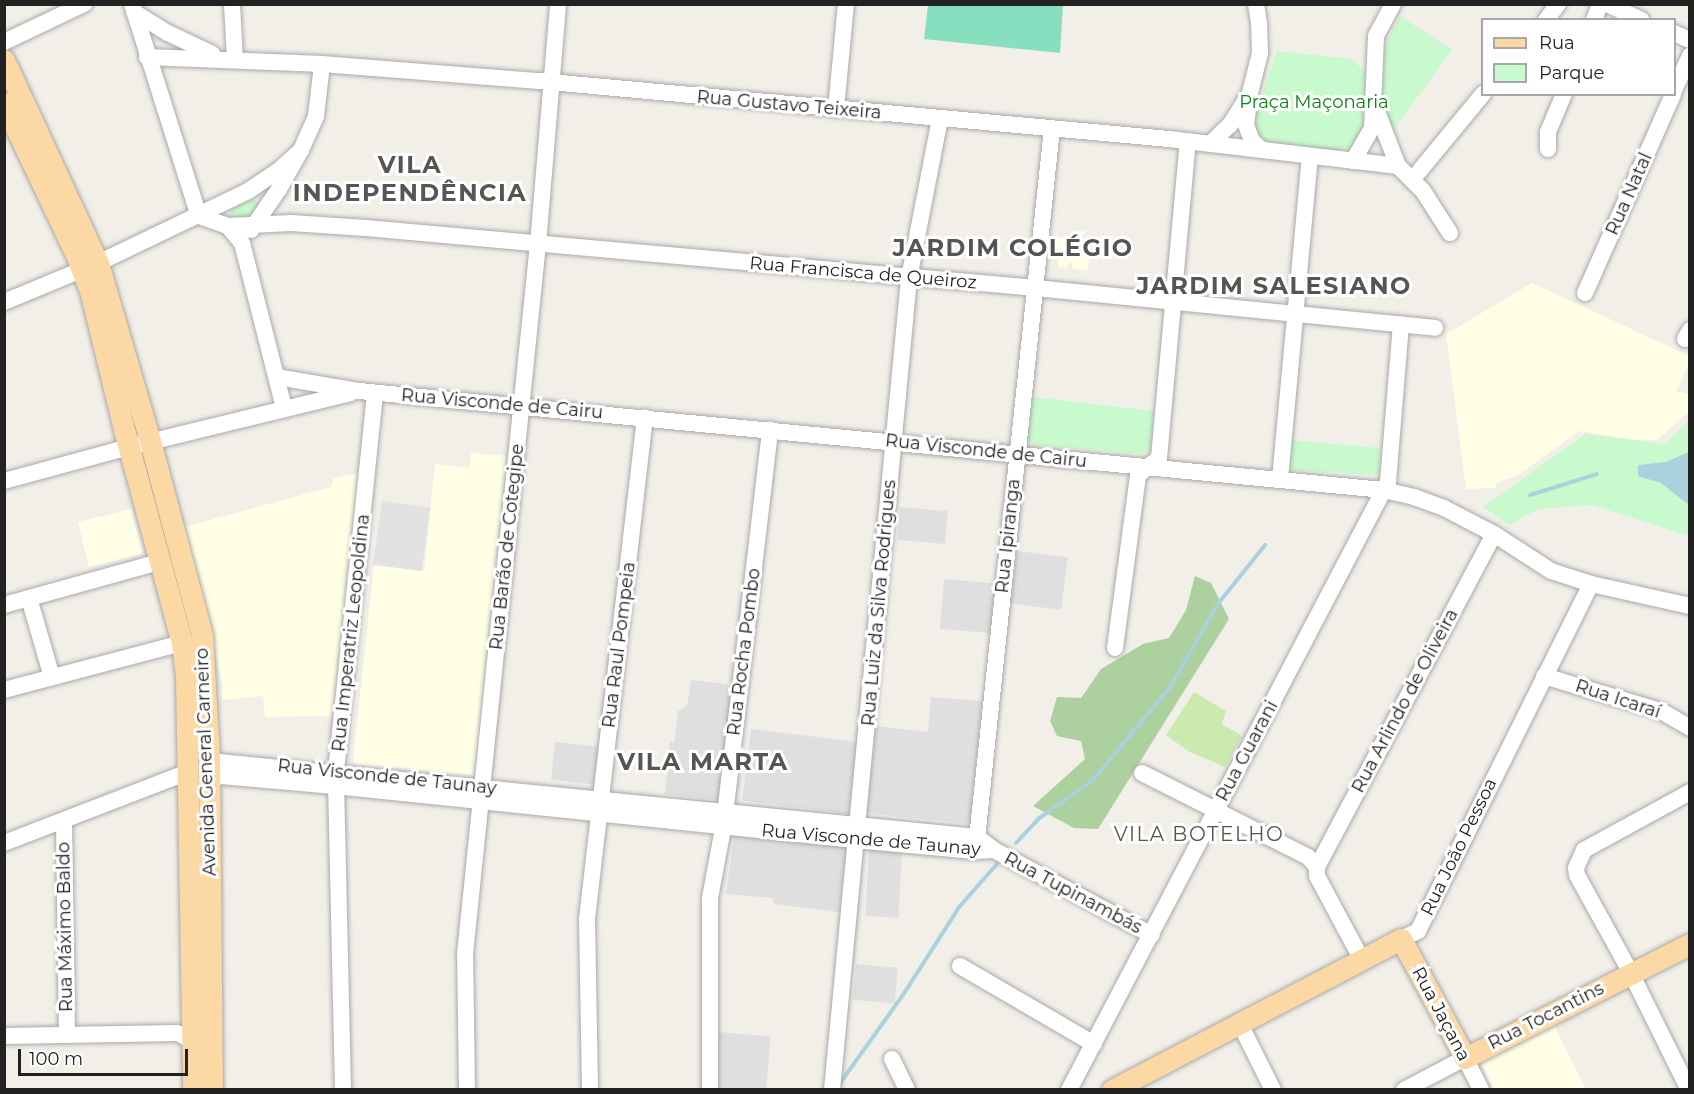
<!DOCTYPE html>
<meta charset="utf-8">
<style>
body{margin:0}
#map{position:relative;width:1694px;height:1094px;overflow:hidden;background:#f2efe9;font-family:Montserrat,sans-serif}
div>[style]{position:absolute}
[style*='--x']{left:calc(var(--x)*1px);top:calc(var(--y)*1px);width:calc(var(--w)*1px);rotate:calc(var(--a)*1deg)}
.residential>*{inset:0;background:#e0dfdf;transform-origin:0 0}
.education>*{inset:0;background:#feffe5}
.grass>*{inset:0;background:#cbeab0}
.forest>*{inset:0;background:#acd09e}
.park>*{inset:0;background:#c8facd}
.pitch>*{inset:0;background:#88dfc0}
.parking>*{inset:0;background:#e2e2e2;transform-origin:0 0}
.water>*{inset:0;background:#aad1de}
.stream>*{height:4px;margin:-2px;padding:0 2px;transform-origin:2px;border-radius:2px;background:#aad1de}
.roads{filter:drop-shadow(0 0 2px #a9a9a9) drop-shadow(0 0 2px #a9a9a9)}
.minor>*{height:16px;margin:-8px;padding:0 8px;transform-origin:8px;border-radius:8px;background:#fff}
.major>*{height:21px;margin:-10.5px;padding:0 10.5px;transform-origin:10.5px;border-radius:10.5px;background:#fbd8a4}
span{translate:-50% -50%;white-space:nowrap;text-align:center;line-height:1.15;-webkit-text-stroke:6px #fff;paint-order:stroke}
.park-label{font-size:18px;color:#0d8319}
.street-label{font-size:18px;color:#222}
.neighbourhood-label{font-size:20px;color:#555;letter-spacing:1.5px}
.district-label{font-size:24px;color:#555;font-weight:700;letter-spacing:1.5px}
.frame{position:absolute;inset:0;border:6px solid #222;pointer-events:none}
.legend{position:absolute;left:1481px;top:18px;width:195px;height:78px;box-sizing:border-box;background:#fff;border:2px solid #a7a7a7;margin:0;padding:8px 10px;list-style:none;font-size:18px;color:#222}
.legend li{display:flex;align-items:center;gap:12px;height:30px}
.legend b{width:30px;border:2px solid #a7a7a7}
.scale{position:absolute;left:18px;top:1049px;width:170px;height:27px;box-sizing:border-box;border:3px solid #222;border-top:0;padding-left:8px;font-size:18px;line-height:21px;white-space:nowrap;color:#222;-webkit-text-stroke:4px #fff;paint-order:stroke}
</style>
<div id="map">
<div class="residential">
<i style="left:900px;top:507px;width:48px;height:33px;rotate:5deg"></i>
<i style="left:1017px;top:551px;width:51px;height:53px;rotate:7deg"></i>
<i style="left:944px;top:579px;width:52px;height:50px;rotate:5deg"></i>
<i style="clip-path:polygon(691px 680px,736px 685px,723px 796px,718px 800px,665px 794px,670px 742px,674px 742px,678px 711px,687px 706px)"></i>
<i style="clip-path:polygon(931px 697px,982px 701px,970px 824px,867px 813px,876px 726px,928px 732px)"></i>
<i style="left:751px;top:729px;width:107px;height:72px;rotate:7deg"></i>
<i style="left:555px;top:742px;width:47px;height:38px;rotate:6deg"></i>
<i style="clip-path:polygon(734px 835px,847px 847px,839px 912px,774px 904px,773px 898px,726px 894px)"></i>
<i style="left:869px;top:849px;width:33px;height:67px;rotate:3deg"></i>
<i style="left:856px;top:964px;width:42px;height:36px;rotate:5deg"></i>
<i style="left:719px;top:1032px;width:52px;height:57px;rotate:5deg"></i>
</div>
<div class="education">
<i style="clip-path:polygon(1051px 237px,1091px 240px,1088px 270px,1073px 269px,1072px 263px,1068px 263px,1067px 268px,1058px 267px,1059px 253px,1049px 252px)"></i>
<i style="clip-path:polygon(1532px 283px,1689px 356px,1689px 364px,1676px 391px,1689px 394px,1689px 412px,1657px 440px,1636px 440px,1579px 431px,1518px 475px,1496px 483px,1496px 488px,1466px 489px,1446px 334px)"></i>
<i style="clip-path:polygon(471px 453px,507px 456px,475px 773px,473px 775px,356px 764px,353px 760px,374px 565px,424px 571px,435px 464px,469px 468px)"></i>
<i style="clip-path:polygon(363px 471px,336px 716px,265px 717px,263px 696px,222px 700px,222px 682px,211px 630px,184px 527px,331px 487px,333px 479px)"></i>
<i style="clip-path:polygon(131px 509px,142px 550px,140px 554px,89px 567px,78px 522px)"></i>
<i style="clip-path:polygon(1554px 1025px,1586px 1089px,1493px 1089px,1481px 1063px)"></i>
</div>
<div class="grass">
<i style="clip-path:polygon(1194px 692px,1226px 711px,1222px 724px,1242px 736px,1225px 767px,1188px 751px,1166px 735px)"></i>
</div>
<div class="forest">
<i style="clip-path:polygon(1195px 576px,1211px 583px,1229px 619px,1098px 829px,1074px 828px,1033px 806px,1085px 759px,1081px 741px,1057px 736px,1050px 721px,1057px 697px,1081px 698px,1101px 669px,1143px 644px,1169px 638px,1186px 610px)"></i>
</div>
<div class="park">
<i style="clip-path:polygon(1400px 16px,1452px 50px,1392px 132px,1383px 107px,1383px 63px,1386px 44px)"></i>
<i style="clip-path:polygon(1277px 51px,1351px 59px,1365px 71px,1365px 127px,1355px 147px,1331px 151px,1263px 141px,1255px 131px,1253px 122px)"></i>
<i style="clip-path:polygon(251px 197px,260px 204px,251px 216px,232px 220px,229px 216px,232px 207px)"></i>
<i style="clip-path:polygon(1032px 397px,1155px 411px,1150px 451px,1143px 454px,1034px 445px,1028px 440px,1027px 432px)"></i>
<i style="clip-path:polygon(1689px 420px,1689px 536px,1592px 505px,1538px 509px,1509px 525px,1483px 507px,1585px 434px,1665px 444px)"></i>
<i style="clip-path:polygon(1290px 440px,1380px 448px,1378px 475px,1293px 470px,1290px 466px)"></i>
</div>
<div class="pitch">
<i style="clip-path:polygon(928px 5px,1063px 5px,1060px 53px,924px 39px)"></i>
</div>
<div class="parking">
<i style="left:382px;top:501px;width:49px;height:64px;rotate:8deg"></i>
</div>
<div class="water">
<i style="clip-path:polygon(1689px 452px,1689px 505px,1661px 483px,1638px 476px,1638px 465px,1666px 462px)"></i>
</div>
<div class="stream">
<i style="--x:1530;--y:495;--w:70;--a:-17.4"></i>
<i style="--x:1016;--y:843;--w:33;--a:-47"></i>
<i style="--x:1038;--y:819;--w:67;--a:-35.3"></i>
<i style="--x:1093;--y:780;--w:122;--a:-50.3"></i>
<i style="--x:1171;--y:686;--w:93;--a:-60.4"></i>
<i style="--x:1217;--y:605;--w:77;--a:-51.3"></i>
<i style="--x:838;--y:1086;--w:112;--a:-54.5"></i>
<i style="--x:903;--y:995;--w:106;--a:-57.4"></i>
<i style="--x:960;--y:906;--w:56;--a:-48.6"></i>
</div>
<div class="roads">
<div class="minor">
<i style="--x:132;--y:4;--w:222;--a:72.5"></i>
<i style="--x:232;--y:4;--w:55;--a:86.9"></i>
<i style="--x:1256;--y:4;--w:19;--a:81"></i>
<i style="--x:1259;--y:23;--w:30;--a:88"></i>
<i style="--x:1260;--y:53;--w:41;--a:104"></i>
<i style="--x:1250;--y:93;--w:32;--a:97"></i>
<i style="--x:1246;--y:125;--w:17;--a:69"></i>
<i style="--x:1252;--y:141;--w:13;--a:42"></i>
<i style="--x:1607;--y:4;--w:38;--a:25"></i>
<i style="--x:134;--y:12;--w:40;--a:32"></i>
<i style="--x:168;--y:33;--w:49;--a:25.5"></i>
<i style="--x:1546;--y:20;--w:20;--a:-53"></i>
<i style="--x:1594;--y:20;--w:17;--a:-69"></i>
<i style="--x:1674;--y:33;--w:17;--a:24"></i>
<i style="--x:4;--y:42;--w:89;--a:-25.4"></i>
<i style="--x:147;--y:57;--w:175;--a:2.3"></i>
<i style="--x:322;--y:64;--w:218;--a:4.5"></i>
<i style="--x:539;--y:81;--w:633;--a:5.26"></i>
<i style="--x:1169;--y:139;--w:231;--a:6.7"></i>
<i style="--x:1674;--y:90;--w:38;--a:-65"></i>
<i style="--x:836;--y:109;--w:105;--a:-84.6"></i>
<i style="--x:1376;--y:109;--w:61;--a:68.9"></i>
<i style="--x:1398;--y:166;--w:35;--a:45"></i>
<i style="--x:1423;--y:191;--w:50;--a:57.3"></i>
<i style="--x:1210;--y:144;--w:28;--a:-44"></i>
<i style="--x:1230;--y:125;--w:31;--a:-58"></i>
<i style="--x:1548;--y:149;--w:17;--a:-90"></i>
<i style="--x:1548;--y:132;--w:41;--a:-67.2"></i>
<i style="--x:1353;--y:161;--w:38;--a:-60"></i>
<i style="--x:1372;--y:128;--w:92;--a:-87.5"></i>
<i style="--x:1376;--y:36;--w:36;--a:-62"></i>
<i style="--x:1412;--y:180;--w:112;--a:-50.5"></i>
<i style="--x:199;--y:216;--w:31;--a:19"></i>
<i style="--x:228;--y:226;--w:22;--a:51"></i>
<i style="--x:242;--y:243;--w:170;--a:75.7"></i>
<i style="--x:228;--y:226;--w:63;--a:-2.7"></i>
<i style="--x:291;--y:223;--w:75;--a:3.8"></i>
<i style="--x:366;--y:228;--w:673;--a:5.12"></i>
<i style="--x:1036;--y:288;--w:401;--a:5.7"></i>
<i style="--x:251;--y:230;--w:50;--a:-55.7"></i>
<i style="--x:279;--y:189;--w:45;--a:-60.6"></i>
<i style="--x:301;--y:150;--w:37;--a:-66"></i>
<i style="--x:316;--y:116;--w:52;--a:-83.4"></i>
<i style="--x:1585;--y:293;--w:218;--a:-66.1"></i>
<i style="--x:4;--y:302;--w:102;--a:-22.5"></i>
<i style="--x:98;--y:263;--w:166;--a:-25.6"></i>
<i style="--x:248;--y:191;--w:36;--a:-34"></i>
<i style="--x:278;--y:171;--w:31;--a:-42"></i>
<i style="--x:1685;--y:339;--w:10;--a:-61"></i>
<i style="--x:277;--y:377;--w:83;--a:9.7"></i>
<i style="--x:359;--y:391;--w:1030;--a:5.52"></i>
<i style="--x:1384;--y:490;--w:31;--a:13"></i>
<i style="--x:1414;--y:497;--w:32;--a:20"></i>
<i style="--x:1444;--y:508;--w:56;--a:27.5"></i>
<i style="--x:1494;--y:534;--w:68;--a:33"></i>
<i style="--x:1551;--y:571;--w:42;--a:18"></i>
<i style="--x:1591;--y:584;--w:101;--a:12.5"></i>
<i style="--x:1280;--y:479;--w:324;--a:-84.7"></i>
<i style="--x:4;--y:481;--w:130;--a:-15.2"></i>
<i style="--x:129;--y:447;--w:228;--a:-13.7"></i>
<i style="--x:29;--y:598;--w:82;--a:73.8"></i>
<i style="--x:4;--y:605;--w:161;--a:-15.5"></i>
<i style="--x:1115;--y:648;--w:175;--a:-82.4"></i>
<i style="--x:1138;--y:475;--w:27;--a:-39"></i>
<i style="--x:1159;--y:458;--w:317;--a:-84.8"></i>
<i style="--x:1544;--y:676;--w:122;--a:16.7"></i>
<i style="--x:1661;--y:711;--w:34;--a:30"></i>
<i style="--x:4;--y:690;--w:184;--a:-14.8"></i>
<i style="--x:209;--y:758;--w:11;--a:22"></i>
<i style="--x:219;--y:762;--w:762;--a:5.65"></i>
<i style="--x:977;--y:837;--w:21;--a:37"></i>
<i style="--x:994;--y:850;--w:179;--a:28.3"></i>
<i style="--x:1142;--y:773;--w:186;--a:26.8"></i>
<i style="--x:1308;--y:857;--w:13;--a:48"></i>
<i style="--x:1317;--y:867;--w:9;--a:90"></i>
<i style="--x:1317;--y:876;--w:95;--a:61.8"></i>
<i style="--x:209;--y:781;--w:13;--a:-23"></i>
<i style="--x:221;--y:776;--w:114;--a:5"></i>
<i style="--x:335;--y:786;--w:523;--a:5.93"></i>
<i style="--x:855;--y:840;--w:120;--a:5.3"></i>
<i style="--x:974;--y:851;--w:20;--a:-3"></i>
<i style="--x:64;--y:821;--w:213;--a:89.2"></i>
<i style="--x:4;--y:843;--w:197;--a:-21.1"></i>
<i style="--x:976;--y:848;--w:723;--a:-83.97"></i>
<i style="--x:1317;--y:867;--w:377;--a:-62"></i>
<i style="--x:1401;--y:939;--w:19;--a:-25"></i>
<i style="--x:1418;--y:931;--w:388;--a:-63.5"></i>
<i style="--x:960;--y:966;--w:155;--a:30.2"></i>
<i style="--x:1240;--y:1024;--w:74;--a:63.4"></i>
<i style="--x:4;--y:1036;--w:173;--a:-1"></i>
<i style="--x:177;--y:1033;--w:10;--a:24"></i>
<i style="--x:186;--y:1037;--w:9;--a:49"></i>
<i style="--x:892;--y:1059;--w:34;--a:64"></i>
<i style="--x:343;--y:1090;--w:319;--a:-91.3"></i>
<i style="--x:336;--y:771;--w:380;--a:-84.1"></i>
<i style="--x:467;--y:1090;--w:136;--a:-90.8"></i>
<i style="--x:465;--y:954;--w:714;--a:-84.13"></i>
<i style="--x:538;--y:244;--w:241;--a:-85.2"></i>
<i style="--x:590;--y:1090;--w:171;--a:-91"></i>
<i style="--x:587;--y:919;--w:505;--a:-83.41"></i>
<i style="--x:710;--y:1090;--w:192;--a:-90"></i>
<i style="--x:710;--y:898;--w:76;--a:-79.4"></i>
<i style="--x:724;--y:823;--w:396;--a:-83.3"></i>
<i style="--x:832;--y:1090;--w:816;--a:-84.58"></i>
<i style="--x:909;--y:278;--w:162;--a:-79"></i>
<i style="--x:1069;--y:1090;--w:687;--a:-62.32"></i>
<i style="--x:1388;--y:482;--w:158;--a:-85.3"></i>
<i style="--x:1404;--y:1090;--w:69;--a:-27.7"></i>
<i style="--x:1465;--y:1058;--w:36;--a:63"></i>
<i style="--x:1689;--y:1090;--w:131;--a:-116.4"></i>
<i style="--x:1631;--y:973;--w:112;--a:-118.9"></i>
<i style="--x:1577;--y:875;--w:7;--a:-98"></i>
<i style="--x:1576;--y:868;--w:20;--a:-66"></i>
<i style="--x:1584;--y:850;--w:121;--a:-28.7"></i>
</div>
<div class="major">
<i style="--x:4;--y:60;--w:224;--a:65.2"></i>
<i style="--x:98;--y:263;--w:185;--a:73.7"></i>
<i style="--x:150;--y:441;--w:201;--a:75"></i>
<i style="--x:202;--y:635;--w:123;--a:86.7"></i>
<i style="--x:209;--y:758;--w:332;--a:89.5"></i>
<i style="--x:4;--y:103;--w:170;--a:64.6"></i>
<i style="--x:77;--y:257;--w:40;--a:69"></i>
<i style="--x:91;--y:294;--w:143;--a:76.3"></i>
<i style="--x:125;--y:433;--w:218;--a:74.8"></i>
<i style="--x:182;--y:643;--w:33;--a:83"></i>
<i style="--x:186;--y:676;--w:414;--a:89"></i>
<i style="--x:1112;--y:1090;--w:326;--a:-27.6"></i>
<i style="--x:1401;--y:939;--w:135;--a:61.7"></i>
<i style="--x:1465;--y:1058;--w:252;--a:-26.9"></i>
</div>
</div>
<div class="park-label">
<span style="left:1314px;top:102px">Praça Maçonaria</span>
</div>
<div class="street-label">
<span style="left:789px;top:105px;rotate:5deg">Rua Gustavo Teixeira</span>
<span style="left:1629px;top:194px;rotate:-66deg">Rua Natal</span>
<span style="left:863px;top:273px;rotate:5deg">Rua Francisca de Queiroz</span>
<span style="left:502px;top:404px;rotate:5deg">Rua Visconde de Cairu</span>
<span style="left:986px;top:451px;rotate:6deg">Rua Visconde de Cairu</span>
<span style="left:1008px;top:536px;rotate:-84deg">Rua Ipiranga</span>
<span style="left:507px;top:547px;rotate:-84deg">Rua Barão de Cotegipe</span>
<span style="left:879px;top:603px;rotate:-85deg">Rua Luiz da Silva Rodrigues</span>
<span style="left:351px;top:633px;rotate:-84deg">Rua Imperatriz Leopoldina</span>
<span style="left:619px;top:645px;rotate:-83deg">Rua Raul Pompeia</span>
<span style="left:744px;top:652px;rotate:-83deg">Rua Rocha Pombo</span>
<span style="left:1618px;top:699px;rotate:18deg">Rua Icaraí</span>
<span style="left:1405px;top:701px;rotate:-62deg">Rua Arlindo de Oliveira</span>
<span style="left:1247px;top:751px;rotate:-62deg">Rua Guarani</span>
<span style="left:206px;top:762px;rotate:-92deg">Avenida General Carneiro</span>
<span style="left:387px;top:777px;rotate:6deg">Rua Visconde de Taunay</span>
<span style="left:871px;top:840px;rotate:5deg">Rua Visconde de Taunay</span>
<span style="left:1459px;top:847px;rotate:-64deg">Rua João Pessoa</span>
<span style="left:1073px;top:893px;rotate:28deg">Rua Tupinambás</span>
<span style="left:65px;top:927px;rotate:-91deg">Rua Máximo Baldo</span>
<span style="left:1441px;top:1014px;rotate:62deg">Rua Jaçana</span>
<span style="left:1546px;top:1016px;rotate:-27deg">Rua Tocantins</span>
</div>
<div class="neighbourhood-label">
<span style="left:1199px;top:834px">VILA BOTELHO</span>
</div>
<div class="district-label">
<span style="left:410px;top:179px">VILA<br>INDEPENDÊNCIA</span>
<span style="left:1013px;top:248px">JARDIM COLÉGIO</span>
<span style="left:1274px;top:286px">JARDIM SALESIANO</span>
<span style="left:703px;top:762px">VILA MARTA</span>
</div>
<div class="frame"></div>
<ul class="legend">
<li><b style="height:8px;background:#fbd8a4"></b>Rua</li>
<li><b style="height:16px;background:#c8facd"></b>Parque</li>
</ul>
<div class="scale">100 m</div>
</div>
